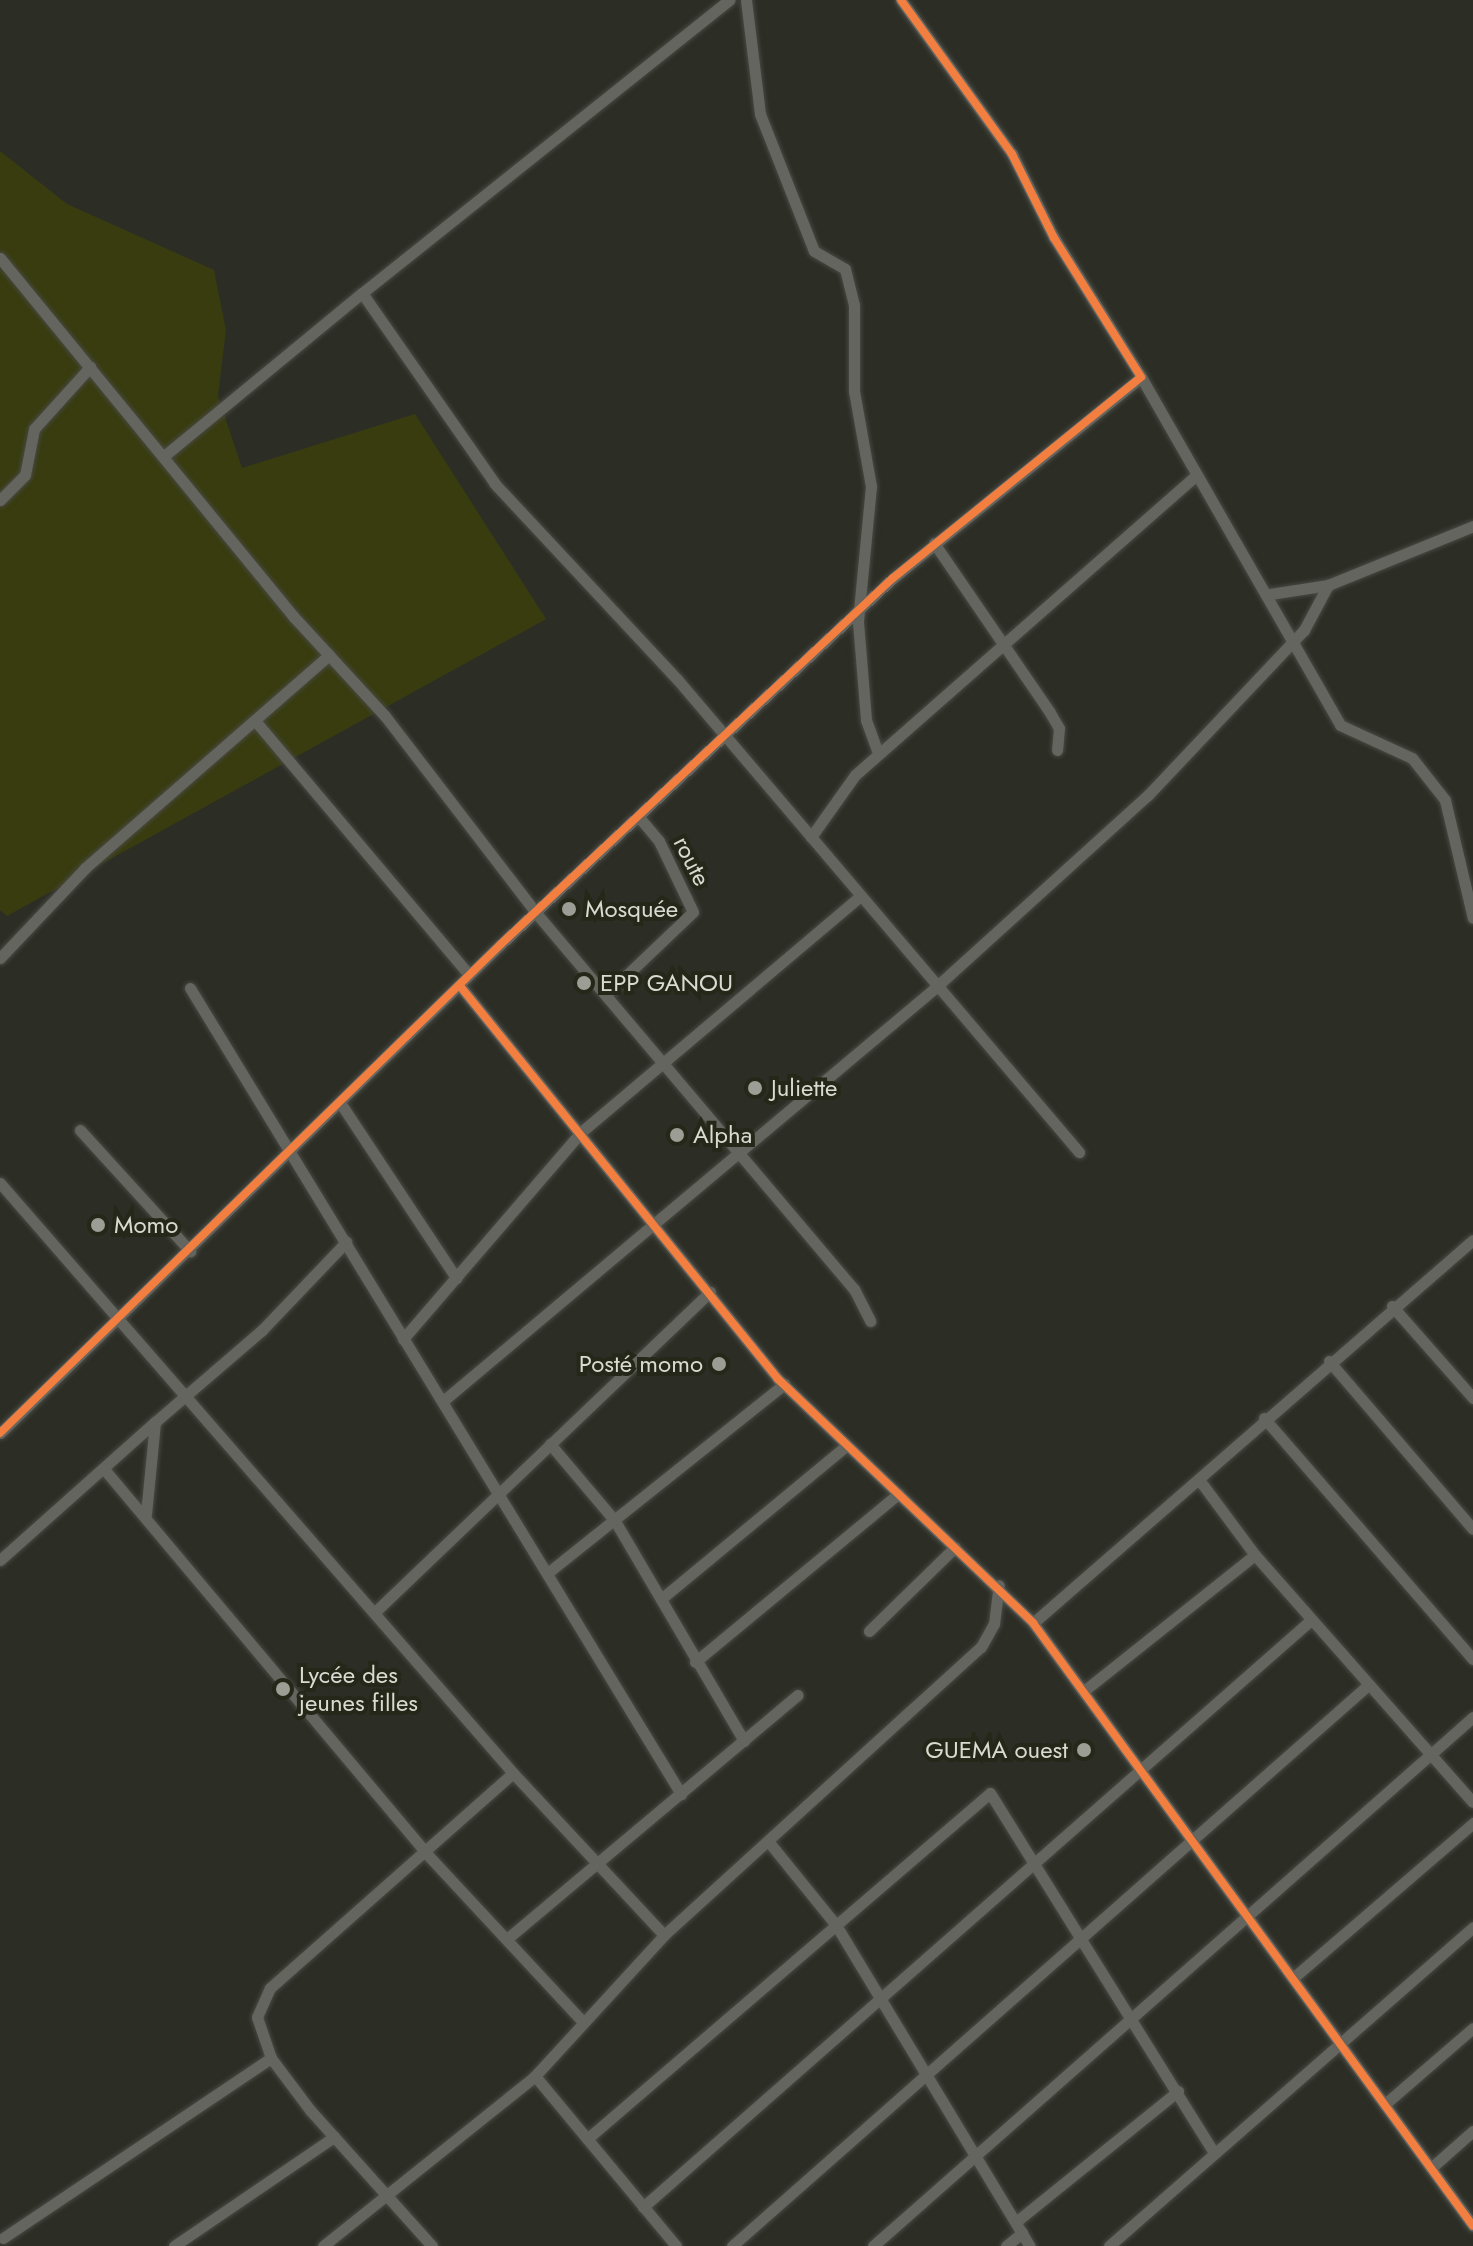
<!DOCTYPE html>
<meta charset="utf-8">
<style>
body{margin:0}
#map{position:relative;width:1473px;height:2246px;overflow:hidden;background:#2c2e26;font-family:Jost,sans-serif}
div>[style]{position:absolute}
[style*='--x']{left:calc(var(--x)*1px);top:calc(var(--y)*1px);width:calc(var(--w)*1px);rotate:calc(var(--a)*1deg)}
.green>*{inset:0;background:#393c0f}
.roads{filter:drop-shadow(0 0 2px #484942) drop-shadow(0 0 2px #484942)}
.minor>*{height:11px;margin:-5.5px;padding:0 5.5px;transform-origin:5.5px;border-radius:5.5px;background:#656560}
.cycleway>*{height:8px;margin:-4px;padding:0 4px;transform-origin:4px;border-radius:4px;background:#f27e40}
.dots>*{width:22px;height:22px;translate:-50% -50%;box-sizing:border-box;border:4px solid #252718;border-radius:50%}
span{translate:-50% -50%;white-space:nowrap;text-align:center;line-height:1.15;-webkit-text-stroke:8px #252718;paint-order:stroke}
.street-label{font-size:24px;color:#d9dad1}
.poi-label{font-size:24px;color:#d9dad1}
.left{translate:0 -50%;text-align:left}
.right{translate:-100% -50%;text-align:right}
</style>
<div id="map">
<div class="green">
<i style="clip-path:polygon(0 151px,67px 204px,214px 270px,226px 330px,218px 396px,242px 468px,415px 414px,546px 619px,7px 916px,0 910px)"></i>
</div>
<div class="roads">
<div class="minor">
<i style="--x:746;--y:0;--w:115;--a:83"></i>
<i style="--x:760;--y:114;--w:147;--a:68.5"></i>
<i style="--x:814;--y:251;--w:36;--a:30"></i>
<i style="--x:845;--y:269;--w:37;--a:76"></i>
<i style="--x:854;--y:305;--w:86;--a:90"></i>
<i style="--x:854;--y:391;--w:97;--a:79.9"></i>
<i style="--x:871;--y:486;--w:137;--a:95.5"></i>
<i style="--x:858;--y:622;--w:98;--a:85.3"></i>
<i style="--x:866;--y:720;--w:35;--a:70"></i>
<i style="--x:0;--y:258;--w:464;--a:50.7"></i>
<i style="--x:294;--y:617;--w:134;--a:47.4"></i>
<i style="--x:385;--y:716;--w:248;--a:52.5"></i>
<i style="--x:536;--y:913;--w:492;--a:49.8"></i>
<i style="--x:854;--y:1289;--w:36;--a:63"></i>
<i style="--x:362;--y:293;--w:470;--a:-38.6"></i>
<i style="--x:1141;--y:377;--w:401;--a:60.2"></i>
<i style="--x:1340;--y:725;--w:79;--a:24.6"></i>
<i style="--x:1412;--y:758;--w:53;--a:51.8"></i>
<i style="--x:1445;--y:800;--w:121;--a:76.7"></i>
<i style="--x:164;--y:456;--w:256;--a:-39.5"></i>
<i style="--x:362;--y:293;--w:233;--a:55.1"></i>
<i style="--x:495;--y:484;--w:267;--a:47"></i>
<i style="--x:677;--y:679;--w:621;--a:49.64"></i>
<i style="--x:0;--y:500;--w:35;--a:-45"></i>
<i style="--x:25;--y:475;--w:47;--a:-78.9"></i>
<i style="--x:34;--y:429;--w:84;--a:-47.9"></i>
<i style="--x:934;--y:543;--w:204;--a:55.6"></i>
<i style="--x:1049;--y:711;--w:20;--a:60"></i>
<i style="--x:1059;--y:728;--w:22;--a:95"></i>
<i style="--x:1270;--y:594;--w:59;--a:-8.8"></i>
<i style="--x:1328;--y:585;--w:157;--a:-22.1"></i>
<i style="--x:257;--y:723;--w:329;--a:49.9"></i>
<i style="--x:811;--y:837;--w:76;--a:-54.6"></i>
<i style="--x:855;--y:775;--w:455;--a:-41.3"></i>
<i style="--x:0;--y:958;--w:124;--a:-46.6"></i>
<i style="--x:85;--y:868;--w:324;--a:-41.1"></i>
<i style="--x:460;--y:986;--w:506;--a:51.02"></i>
<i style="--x:778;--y:1379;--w:353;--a:43.7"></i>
<i style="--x:1033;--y:1623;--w:746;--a:53.88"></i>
<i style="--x:190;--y:988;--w:944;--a:58.65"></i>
<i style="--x:611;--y:990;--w:113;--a:-43.6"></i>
<i style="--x:693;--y:912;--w:79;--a:-115.6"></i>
<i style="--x:659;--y:841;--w:31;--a:-130"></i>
<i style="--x:341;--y:1104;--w:209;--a:56.5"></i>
<i style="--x:80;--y:1130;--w:164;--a:47.7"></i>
<i style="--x:0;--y:1183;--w:782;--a:48.99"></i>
<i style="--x:513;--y:1773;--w:221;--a:47"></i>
<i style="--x:1392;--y:1306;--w:123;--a:48.6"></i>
<i style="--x:403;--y:1339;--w:272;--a:-49.3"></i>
<i style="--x:580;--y:1133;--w:364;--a:-40.2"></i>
<i style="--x:1329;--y:1361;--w:221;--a:49.4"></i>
<i style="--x:443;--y:1401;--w:642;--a:-40.01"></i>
<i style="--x:935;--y:988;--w:287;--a:-42.2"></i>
<i style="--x:1148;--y:795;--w:227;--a:-46.6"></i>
<i style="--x:1304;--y:630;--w:51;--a:-61.9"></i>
<i style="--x:1264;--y:1418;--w:319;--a:49.1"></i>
<i style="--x:0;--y:1433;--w:700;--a:-44.31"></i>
<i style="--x:501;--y:944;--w:536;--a:-43.04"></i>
<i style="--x:893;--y:578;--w:319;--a:-39"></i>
<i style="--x:1141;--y:377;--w:164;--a:-122"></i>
<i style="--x:1054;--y:238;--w:94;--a:-116.6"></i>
<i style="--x:1012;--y:154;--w:190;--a:-125.8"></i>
<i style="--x:550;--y:1444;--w:101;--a:49.8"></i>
<i style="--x:615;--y:1521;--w:255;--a:59.6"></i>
<i style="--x:104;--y:1469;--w:500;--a:50"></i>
<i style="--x:425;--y:1852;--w:228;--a:47.1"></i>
<i style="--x:1200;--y:1481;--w:92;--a:53.4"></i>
<i style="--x:1255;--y:1555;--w:329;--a:48.6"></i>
<i style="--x:146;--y:1514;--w:92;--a:-84.4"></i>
<i style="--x:155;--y:1422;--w:141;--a:-40.7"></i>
<i style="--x:262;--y:1330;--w:122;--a:-46.3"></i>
<i style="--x:0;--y:1560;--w:208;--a:-41.7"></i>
<i style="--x:550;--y:1571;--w:300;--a:-38.6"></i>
<i style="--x:661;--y:1599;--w:240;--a:-39.6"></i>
<i style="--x:376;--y:1611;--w:462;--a:-43.7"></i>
<i style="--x:1033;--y:1623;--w:583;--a:-41.04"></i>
<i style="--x:869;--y:1631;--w:120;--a:-44.3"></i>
<i style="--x:695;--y:1662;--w:264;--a:-39.6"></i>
<i style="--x:1085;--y:1690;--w:217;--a:-38.5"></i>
<i style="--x:768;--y:1841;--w:108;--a:51"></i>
<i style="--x:836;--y:1925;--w:375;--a:58.9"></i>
<i style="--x:508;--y:1938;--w:378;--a:-40"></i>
<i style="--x:1293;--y:1978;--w:238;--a:-40.7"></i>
<i style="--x:535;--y:2076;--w:221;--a:50.3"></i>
<i style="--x:1385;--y:2104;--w:116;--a:-40.8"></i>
<i style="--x:587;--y:2139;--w:531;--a:-40.65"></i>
<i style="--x:990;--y:1793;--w:424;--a:58.1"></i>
<i style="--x:1431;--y:2168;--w:56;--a:-41.4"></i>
<i style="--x:643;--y:2207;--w:889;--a:-41.31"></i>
<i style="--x:1017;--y:2221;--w:207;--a:-38.9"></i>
<i style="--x:3;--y:2238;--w:323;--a:-33.9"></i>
<i style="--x:174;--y:2246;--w:194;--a:-34.3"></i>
<i style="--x:323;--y:2246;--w:272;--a:-38.7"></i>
<i style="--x:535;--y:2076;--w:191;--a:-47.5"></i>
<i style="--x:664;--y:1935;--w:428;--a:-42.3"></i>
<i style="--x:981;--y:1647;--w:26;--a:-61"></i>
<i style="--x:994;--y:1624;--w:39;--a:-83"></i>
<i style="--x:432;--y:2246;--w:183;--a:-131.9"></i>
<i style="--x:310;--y:2110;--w:65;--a:-126.9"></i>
<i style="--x:271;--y:2058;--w:43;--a:-108.9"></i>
<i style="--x:257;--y:2017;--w:32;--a:-66"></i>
<i style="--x:270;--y:1988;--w:324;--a:-41.5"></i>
<i style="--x:732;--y:2246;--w:848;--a:-41.41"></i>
<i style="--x:873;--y:2246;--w:800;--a:-41.4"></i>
<i style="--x:1006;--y:2246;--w:21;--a:-39"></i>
<i style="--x:1109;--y:2246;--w:484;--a:-41.2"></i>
</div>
</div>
<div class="cycleway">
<i style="--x:460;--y:986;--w:506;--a:51.02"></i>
<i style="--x:778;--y:1379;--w:353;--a:43.7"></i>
<i style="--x:1033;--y:1623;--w:746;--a:53.88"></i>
<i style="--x:0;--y:1433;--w:700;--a:-44.31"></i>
<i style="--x:501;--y:944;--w:536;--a:-43.04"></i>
<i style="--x:893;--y:578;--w:319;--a:-39"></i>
<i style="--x:1141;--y:377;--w:164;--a:-122"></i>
<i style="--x:1054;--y:238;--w:94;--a:-116.6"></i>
<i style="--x:1012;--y:154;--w:190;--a:-125.8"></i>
</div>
<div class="dots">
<i style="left:569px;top:909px;background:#9c9e95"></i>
<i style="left:584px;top:983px;background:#9c9e95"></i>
<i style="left:755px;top:1088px;background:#9c9e95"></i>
<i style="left:677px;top:1135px;background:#9c9e95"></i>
<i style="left:98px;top:1225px;background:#9c9e95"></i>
<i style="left:719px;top:1364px;background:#9c9e95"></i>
<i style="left:283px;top:1689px;background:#9c9e95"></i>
<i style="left:1084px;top:1750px;background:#9c9e95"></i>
</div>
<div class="street-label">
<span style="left:692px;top:861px;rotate:63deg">route</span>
</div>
<div class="poi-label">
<span class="left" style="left:585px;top:909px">Mosquée</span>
<span class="left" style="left:600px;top:983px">EPP GANOU</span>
<span class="left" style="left:771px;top:1088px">Juliette</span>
<span class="left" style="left:693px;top:1135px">Alpha</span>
<span class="left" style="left:114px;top:1225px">Momo</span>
<span class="right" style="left:703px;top:1364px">Posté momo</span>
<span class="left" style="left:299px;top:1689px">Lycée des<br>jeunes filles</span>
<span class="right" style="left:1068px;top:1750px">GUEMA ouest</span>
</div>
</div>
